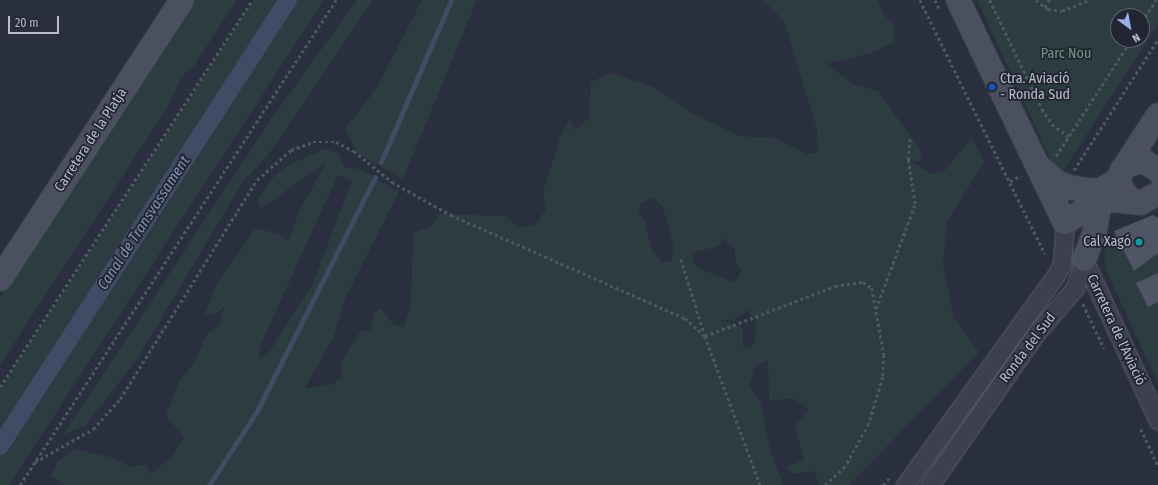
<!DOCTYPE html>
<meta charset="utf-8">
<style>
body{margin:0}
#map{position:relative;width:1158px;height:485px;overflow:hidden;background:#292f3e;font-family:"Fira Sans Condensed",sans-serif}
div>[style]{position:absolute}
[style*='--x']{left:calc(var(--x)*1px);top:calc(var(--y)*1px);width:calc(var(--w)*1px);rotate:calc(var(--a)*1deg)}
.green>*{inset:0;background:#2c3c40}
.stream>*{height:5px;margin:-2.5px;padding:0 2.5px;transform-origin:2.5px;border-radius:2.5px;background:#414b65}
.canal>*{height:18px;margin:-9px;padding:0 9px;transform-origin:9px;border-radius:9px;background:#414b65}
.building>*{inset:0;background:#505566}
.path>*{height:2.5px;margin-top:-1.25px;transform-origin:0;background:repeating-linear-gradient(90deg,#4b595e 0 3px,transparent 0 6px)}
.roads{filter:drop-shadow(0 0 1px #5b5f6c) drop-shadow(0 0 1px #5b5f6c)}
.street>*{height:17px;margin:-8.5px;padding:0 8.5px;transform-origin:8.5px;border-radius:8.5px;background:#3d414e}
.secondary>*{height:22px;margin:-11px;padding:0 11px;transform-origin:11px;border-radius:11px;background:#4b5061}
.dots>*{width:11px;height:11px;translate:-50% -50%;box-sizing:border-box;border:2px solid #222633;border-radius:50%}
span{translate:-50% -50%;white-space:nowrap;text-align:center;line-height:1.15;-webkit-text-stroke:3.5px #222633;paint-order:stroke}
.park-label{font-size:14px;color:#749681}
.poi-label{font-size:14px;color:#b9bdc9}
.left{translate:0 -50%;text-align:left}
.right{translate:-100% -50%;text-align:right}
.street-label{font-size:14px;color:#b9bdc9}
.water-label{font-size:15px;color:#858fac;font-style:italic}
.north{position:absolute;left:1110px;top:8px;width:40px;height:40px;box-sizing:border-box;background:#222633;border:1px solid #5e626f;border-radius:50%;rotate:148deg;font-size:11px;font-weight:700;line-height:16px;text-align:center;color:#b9bdc9}
.north::after{content:'';display:block;margin:auto;width:14px;height:18px;background:#9baeec;clip-path:polygon(50% 0,100% 100%,50% 72%,0 100%)}
.scale{position:absolute;left:8px;top:16px;width:51px;height:18px;box-sizing:border-box;border:2px solid #b9bdc9;border-top:0;padding-left:5px;font-size:12px;line-height:14px;white-space:nowrap;color:#b9bdc9;-webkit-text-stroke:3px #222633;paint-order:stroke}
</style>
<div id="map">
<div class="green">
<i style="clip-path:polygon(195px 0,237px 0,193px 67px,181px 77px,169px 105px,0 365px,0 298px)"></i>
<i style="clip-path:polygon(254px 0,324px 0,9px 485px,0 485px,0 390px)"></i>
<i style="clip-path:polygon(357px 0,373px 0,269px 154px,242px 183px,138px 358px,85px 426px,63px 435px,274px 115px)"></i>
<i style="clip-path:polygon(422px 0,477px 0,403px 179px,358px 154px,345px 129px,376px 89px)"></i>
<i style="clip-path:polygon(evenodd,763px 0,878px 0,883px 14px,894px 25px,894px 43px,868px 54px,826px 64px,855px 85px,878px 91px,922px 152px,920px 161px,909px 161px,933px 174px,944px 171px,972px 138px,984px 162px,947px 222px,943px 264px,954px 318px,979px 352px,849px 485px,819px 485px,814px 471px,791px 474px,787px 467px,804px 460px,795px 426px,809px 409px,794px 399px,769px 400px,768px 360px,755px 366px,749px 386px,760px 401px,769px 445px,783px 485px,64px 485px,51px 476px,58px 461px,76px 449px,114px 458px,130px 467px,146px 464px,150px 474px,171px 458px,184px 437px,166px 416px,179px 382px,195px 361px,207px 334px,219px 326px,225px 305px,218px 312px,204px 316px,217px 284px,255px 229px,278px 233px,288px 241px,299px 211px,326px 163px,260px 209px,257px 201px,275px 175px,292px 163px,325px 149px,338px 153px,344px 167px,359px 169px,399px 192px,345px 299px,333px 338px,305px 388px,331px 385px,343px 377px,340px 364px,361px 330px,371px 332px,374px 314px,381px 308px,393px 324px,403px 328px,411px 304px,413px 233px,432px 226px,440px 214px,505px 216px,518px 227px,534px 226px,546px 209px,543px 191px,562px 132px,570px 119px,575px 130px,589px 118px,591px 82px,610px 73px,656px 88px,690px 112px,739px 136px,775px 138px,807px 154px,818px 152px,817px 129px,784px 21px,763px 0,338px 175px,352px 181px,312px 285px,268px 354px,259px 360px,260px 346px,338px 175px,763px 0,652px 198px,662px 205px,674px 245px,672px 260px,662px 263px,651px 248px,645px 222px,638px 211px,641px 203px,652px 198px,763px 0,724px 238px,734px 248px,736px 263px,742px 270px,735px 282px,699px 269px,693px 262px,693px 253px,718px 246px,724px 238px,763px 0,748px 310px,756px 323px,755px 340px,751px 347px,743px 348px,743px 328px,720px 320px,733px 320px,748px 310px)"></i>
<i style="clip-path:polygon(evenodd,977px 0,1158px 0,1158px 25px,1059px 177px,977px 0,1118px 16px,1142px 16px,1142px 40px,1118px 40px,1118px 16px)"></i>
<i style="clip-path:polygon(1153px 215px,1158px 218px,1158px 383px,1106px 270px,1105px 252px,1114px 231px)"></i>
</div>
<div class="stream">
<i style="--x:381;--y:162;--w:176;--a:-66.6"></i>
<i style="--x:209;--y:485;--w:88;--a:-57"></i>
<i style="--x:257;--y:411;--w:262;--a:-63.2"></i>
</div>
<div class="canal">
<i style="--x:0;--y:446;--w:531;--a:-57.15"></i>
</div>
<div class="building">
<i style="clip-path:polygon(1153px 215px,1158px 218px,1158px 253px,1134px 271px,1114px 231px)"></i>
<i style="clip-path:polygon(1158px 273px,1158px 302px,1148px 307px,1136px 283px)"></i>
</div>
<div class="path">
<i style="--x:920;--y:0;--w:283;--a:63.8"></i>
<i style="--x:935;--y:0;--w:11;--a:63"></i>
<i style="--x:990;--y:0;--w:121;--a:64.5"></i>
<i style="--x:1042;--y:109;--w:18;--a:56"></i>
<i style="--x:1052;--y:124;--w:21;--a:37"></i>
<i style="--x:1036;--y:0;--w:15;--a:37"></i>
<i style="--x:1048;--y:9;--w:14;--a:8"></i>
<i style="--x:1062;--y:11;--w:29;--a:-22"></i>
<i style="--x:1044;--y:7;--w:9;--a:-54"></i>
<i style="--x:1142;--y:22;--w:26;--a:-58"></i>
<i style="--x:1056;--y:156;--w:138;--a:-57.1"></i>
<i style="--x:1074;--y:170;--w:156;--a:-57.3"></i>
<i style="--x:1010;--y:181;--w:13;--a:-27"></i>
<i style="--x:681;--y:259;--w:81;--a:72.7"></i>
<i style="--x:705;--y:336;--w:139;--a:-21"></i>
<i style="--x:835;--y:286;--w:28;--a:-8"></i>
<i style="--x:863;--y:282;--w:11;--a:34"></i>
<i style="--x:872;--y:288;--w:68;--a:79.8"></i>
<i style="--x:884;--y:355;--w:22;--a:93"></i>
<i style="--x:883;--y:377;--w:49;--a:106.6"></i>
<i style="--x:869;--y:424;--w:49;--a:119.2"></i>
<i style="--x:845;--y:467;--w:26;--a:137"></i>
<i style="--x:1083;--y:304;--w:49;--a:64.5"></i>
<i style="--x:876;--y:309;--w:112;--a:-69.6"></i>
<i style="--x:915;--y:204;--w:45;--a:-99"></i>
<i style="--x:908;--y:160;--w:24;--a:-85"></i>
<i style="--x:0;--y:387;--w:462;--a:-56.9"></i>
<i style="--x:1141;--y:429;--w:40;--a:65"></i>
<i style="--x:35;--y:462;--w:67;--a:-29.6"></i>
<i style="--x:93;--y:429;--w:40;--a:-48"></i>
<i style="--x:120;--y:399;--w:258;--a:-58"></i>
<i style="--x:257;--y:180;--w:45;--a:-41.4"></i>
<i style="--x:291;--y:150;--w:23;--a:-20"></i>
<i style="--x:313;--y:142;--w:23;--a:0"></i>
<i style="--x:336;--y:142;--w:20;--a:27"></i>
<i style="--x:354;--y:151;--w:49;--a:39.2"></i>
<i style="--x:392;--y:182;--w:68;--a:29.2"></i>
<i style="--x:451;--y:215;--w:256;--a:23.8"></i>
<i style="--x:685;--y:318;--w:27;--a:42"></i>
<i style="--x:705;--y:336;--w:159;--a:69.7"></i>
<i style="--x:20;--y:485;--w:579;--a:-56.91"></i>
<i style="--x:883;--y:485;--w:9;--a:-49"></i>
</div>
<div class="roads">
<div class="street">
<i style="--x:1084;--y:260;--w:177;--a:65.3"></i>
<i style="--x:905;--y:485;--w:259;--a:-54.3"></i>
<i style="--x:1056;--y:275;--w:13;--a:-63"></i>
<i style="--x:1062;--y:263;--w:40;--a:-85.7"></i>
<i style="--x:930;--y:485;--w:188;--a:-55"></i>
<i style="--x:1038;--y:331;--w:57;--a:-49.3"></i>
<i style="--x:1075;--y:288;--w:29;--a:-72"></i>
</div>
<div class="secondary">
<i style="--x:958;--y:0;--w:247;--a:64.4"></i>
<i style="--x:1126;--y:166;--w:18;--a:-19"></i>
<i style="--x:1143;--y:160;--w:19;--a:36"></i>
<i style="--x:1042;--y:169;--w:19;--a:43"></i>
<i style="--x:1056;--y:182;--w:17;--a:21"></i>
<i style="--x:1072;--y:188;--w:27;--a:6"></i>
<i style="--x:1099;--y:191;--w:16;--a:-30"></i>
<i style="--x:1129;--y:199;--w:18;--a:-124"></i>
<i style="--x:1119;--y:184;--w:12;--a:-81"></i>
<i style="--x:1121;--y:172;--w:68;--a:-57"></i>
<i style="--x:1065;--y:223;--w:42;--a:-34.4"></i>
<i style="--x:1100;--y:199;--w:41;--a:5.6"></i>
<i style="--x:1141;--y:203;--w:20;--a:-30"></i>
<i style="--x:1084;--y:260;--w:31;--a:-69"></i>
<i style="--x:1095;--y:231;--w:32;--a:-81"></i>
<i style="--x:0;--y:279;--w:333;--a:-56.9"></i>
</div>
</div>
<div class="dots">
<i style="left:992px;top:87px;background:#1a4fb4"></i>
<i style="left:1139px;top:242px;background:#0f9aa8"></i>
</div>
<div class="park-label">
<span style="left:1066px;top:54px">Parc Nou</span>
</div>
<div class="poi-label">
<span class="left" style="left:1000px;top:87px">Ctra. Aviació<br>- Ronda Sud</span>
<span class="right" style="left:1131px;top:242px">Cal Xagó</span>
</div>
<div class="street-label">
<span style="left:91px;top:140px;rotate:-57deg">Carretera de la Platja</span>
<span style="left:1116px;top:330px;rotate:65deg">Carretera de l'Aviació</span>
<span style="left:1028px;top:348px;rotate:-53deg">Ronda del Sud</span>
</div>
<div class="water-label">
<span style="left:144px;top:223px;rotate:-57deg">Canal de Transvassament</span>
</div>
<div class="north">N</div>
<div class="scale">20 m</div>
</div>
